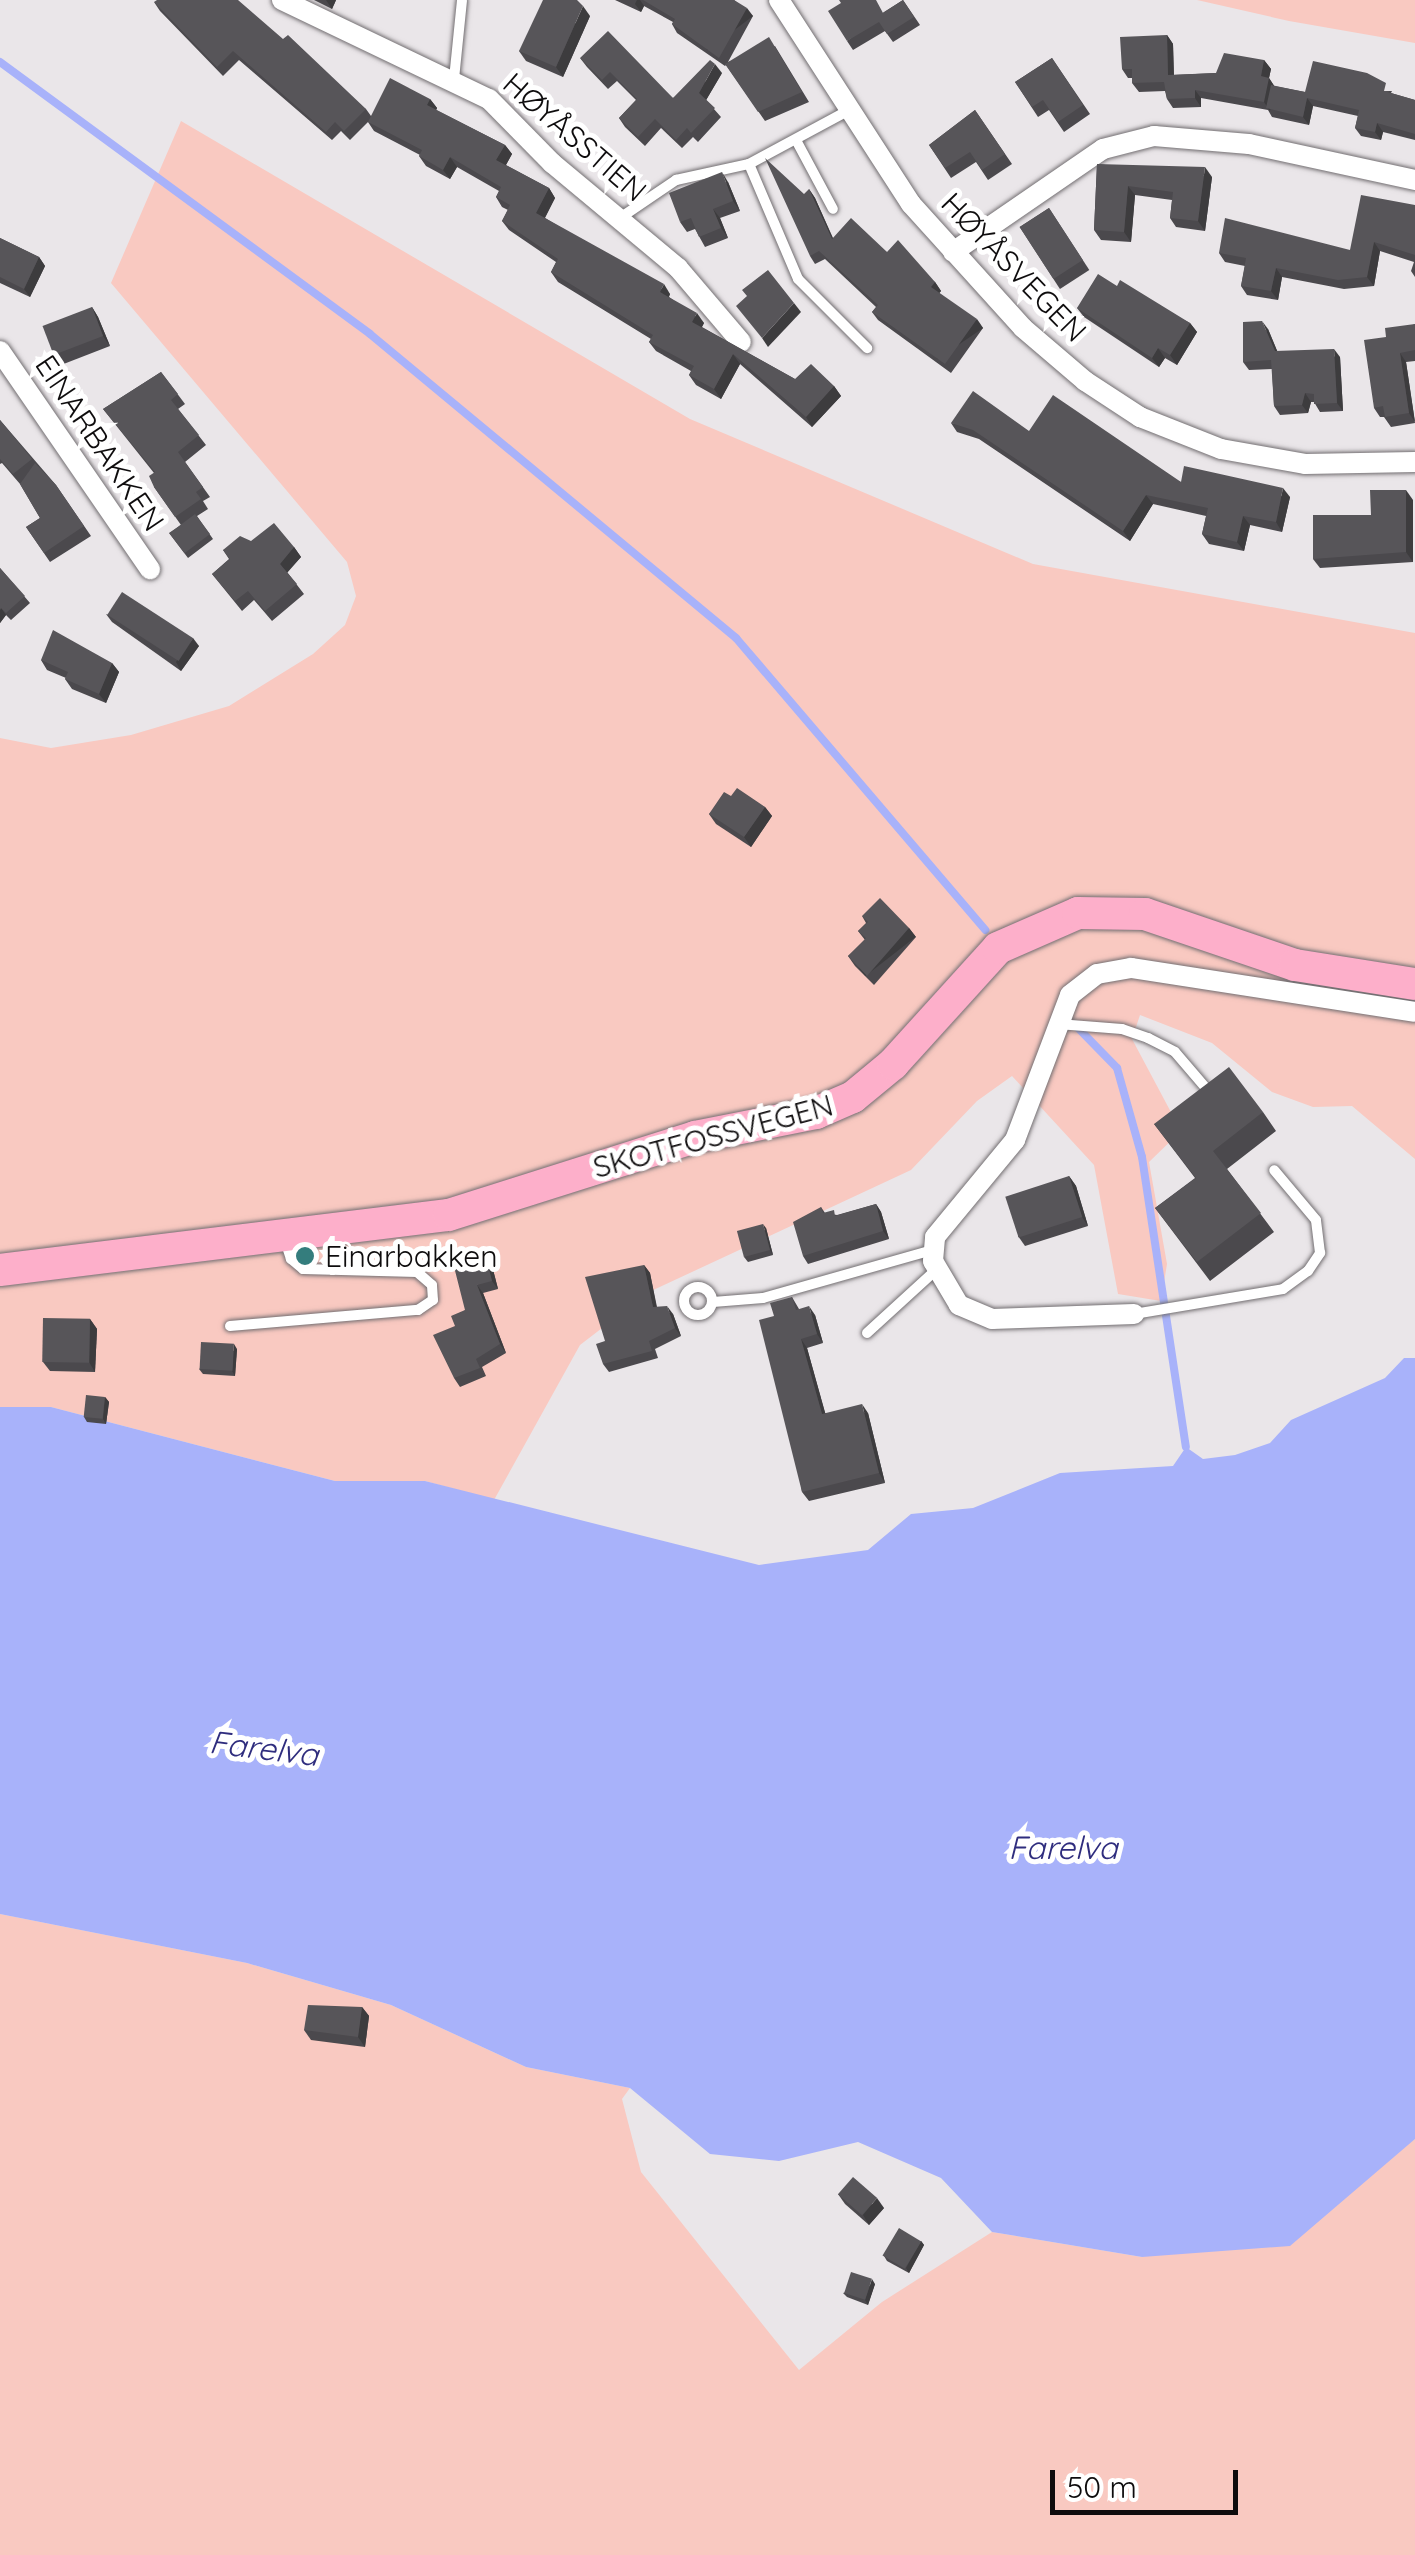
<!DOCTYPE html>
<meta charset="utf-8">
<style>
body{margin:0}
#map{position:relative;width:1415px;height:2555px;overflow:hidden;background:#eae6e9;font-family:Quicksand,sans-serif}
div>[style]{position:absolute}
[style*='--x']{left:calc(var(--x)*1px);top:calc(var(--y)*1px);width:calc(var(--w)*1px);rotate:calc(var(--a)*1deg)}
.green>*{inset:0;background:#f9c9c1}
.water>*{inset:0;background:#a8b2fa}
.stream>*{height:8px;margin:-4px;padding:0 4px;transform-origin:4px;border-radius:4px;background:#a8b2fa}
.roads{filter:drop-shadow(0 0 2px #726e71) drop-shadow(0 0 2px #726e71)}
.lane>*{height:10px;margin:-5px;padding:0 5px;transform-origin:5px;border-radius:5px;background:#fff}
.lane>.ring{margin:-5px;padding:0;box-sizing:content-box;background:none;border:10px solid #fff;border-radius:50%}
.street>*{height:20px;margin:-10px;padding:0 10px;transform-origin:10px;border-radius:10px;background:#fff}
.primary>*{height:32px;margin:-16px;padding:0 16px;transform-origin:16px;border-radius:16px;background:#fdafca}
.wall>*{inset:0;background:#4b494d;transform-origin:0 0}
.shaded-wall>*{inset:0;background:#3d3c3e;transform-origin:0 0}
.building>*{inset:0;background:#575559;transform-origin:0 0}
.dots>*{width:28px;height:28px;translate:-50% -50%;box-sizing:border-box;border:5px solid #fff;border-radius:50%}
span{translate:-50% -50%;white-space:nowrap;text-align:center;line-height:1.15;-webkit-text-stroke:10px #fff;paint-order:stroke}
.street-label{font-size:30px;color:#0e0c0d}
.poi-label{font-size:30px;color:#0e0c0d}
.left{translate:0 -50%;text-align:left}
.water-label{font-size:32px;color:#2f2d7e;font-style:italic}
.scale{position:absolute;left:1050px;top:2470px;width:188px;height:45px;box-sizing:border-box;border:5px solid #0e0c0d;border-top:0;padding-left:12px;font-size:30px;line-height:35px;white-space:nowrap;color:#0e0c0d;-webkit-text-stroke:8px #fff;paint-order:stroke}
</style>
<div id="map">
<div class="green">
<i style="clip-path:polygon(1197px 0,1415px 0,1415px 43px,1289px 21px)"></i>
<i style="clip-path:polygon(181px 121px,690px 419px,1033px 564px,1415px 633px,1415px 1159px,1352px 1106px,1313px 1107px,1272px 1092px,1212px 1043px,1140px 1015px,1132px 1039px,1181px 1131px,1149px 1162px,1167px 1264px,1161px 1301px,1118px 1294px,1094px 1165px,1012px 1076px,977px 1101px,911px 1170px,649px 1292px,580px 1345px,494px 1500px,425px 1481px,335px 1481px,51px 1407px,0 1407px,0 738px,51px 748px,131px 735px,229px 706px,313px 654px,345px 625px,356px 596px,347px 562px,111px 283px)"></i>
<i style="clip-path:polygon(0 1914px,247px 1963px,391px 2005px,526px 2067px,630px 2088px,622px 2099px,641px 2172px,799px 2370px,882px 2302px,992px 2232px,1142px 2257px,1379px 2164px,1415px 2139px,1415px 2555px,0 2555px)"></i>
</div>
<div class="water">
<i style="clip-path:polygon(1404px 1358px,1415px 1358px,1415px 2139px,1290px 2246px,1142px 2257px,992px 2232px,941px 2178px,858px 2142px,779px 2161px,710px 2154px,630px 2088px,526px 2067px,391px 2005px,247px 1963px,0 1914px,0 1407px,51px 1407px,335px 1481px,425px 1481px,759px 1565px,868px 1550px,911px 1514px,973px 1508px,1060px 1473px,1173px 1466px,1186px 1447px,1203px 1459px,1235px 1455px,1270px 1443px,1291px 1420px,1385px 1378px)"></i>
</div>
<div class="stream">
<i style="--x:0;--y:62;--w:459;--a:36.3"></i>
<i style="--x:370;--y:334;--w:476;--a:39.7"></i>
<i style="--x:736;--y:638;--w:384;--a:49.5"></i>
<i style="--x:1078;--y:1028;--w:56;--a:45.7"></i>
<i style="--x:1117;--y:1068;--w:92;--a:74.3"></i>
<i style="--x:1142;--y:1157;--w:293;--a:81.4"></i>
</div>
<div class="roads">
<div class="lane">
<i style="--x:454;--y:79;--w:79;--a:-84.2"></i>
<i style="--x:796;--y:140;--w:78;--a:61.8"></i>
<i style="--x:749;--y:164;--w:125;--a:66.9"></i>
<i style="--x:798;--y:279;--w:98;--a:45"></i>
<i style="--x:620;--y:218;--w:68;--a:-34.2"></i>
<i style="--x:676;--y:180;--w:75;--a:-12.4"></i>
<i style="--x:749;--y:164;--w:116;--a:-28.3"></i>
<i style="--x:1058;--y:1024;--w:64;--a:4.5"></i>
<i style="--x:1122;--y:1029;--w:28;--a:19"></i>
<i style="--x:1148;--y:1038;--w:30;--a:27"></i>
<i style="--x:1175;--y:1052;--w:55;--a:49.4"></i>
<i class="ring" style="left:684px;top:1287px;width:18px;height:18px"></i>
<i style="--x:713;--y:1302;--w:50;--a:-4.6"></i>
<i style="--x:763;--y:1298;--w:177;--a:-15.8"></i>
<i style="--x:1134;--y:1314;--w:151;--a:-9.5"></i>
<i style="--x:1283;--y:1289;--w:31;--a:-36"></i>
<i style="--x:1308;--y:1271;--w:22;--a:-56"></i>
<i style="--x:1320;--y:1253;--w:33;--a:-97"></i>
<i style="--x:1316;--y:1220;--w:65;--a:-130"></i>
<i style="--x:230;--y:1326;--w:189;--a:-4.9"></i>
<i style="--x:418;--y:1310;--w:18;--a:-34"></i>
<i style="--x:433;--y:1300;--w:15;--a:-94"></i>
<i style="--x:432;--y:1285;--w:20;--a:-139"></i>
<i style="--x:417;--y:1272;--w:114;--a:-178.5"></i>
<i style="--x:303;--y:1269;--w:16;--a:-140"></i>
<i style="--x:291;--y:1259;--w:20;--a:-108"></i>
<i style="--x:867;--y:1333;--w:93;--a:-42.4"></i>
</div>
<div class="street">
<i style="--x:282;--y:0;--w:229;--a:25.6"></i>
<i style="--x:489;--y:99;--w:90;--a:45.5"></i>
<i style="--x:552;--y:163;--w:164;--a:39.8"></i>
<i style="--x:678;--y:268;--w:97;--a:49.6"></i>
<i style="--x:779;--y:0;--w:243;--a:57.1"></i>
<i style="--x:911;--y:204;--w:167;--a:47.9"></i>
<i style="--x:1023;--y:328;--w:82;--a:40.5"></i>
<i style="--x:1085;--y:381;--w:66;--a:33.2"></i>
<i style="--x:1140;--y:417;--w:87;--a:21.6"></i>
<i style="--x:1221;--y:449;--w:85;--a:10.1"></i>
<i style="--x:1305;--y:464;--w:110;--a:-1"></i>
<i style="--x:953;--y:252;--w:182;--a:-34.5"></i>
<i style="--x:1103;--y:149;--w:53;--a:-14.3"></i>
<i style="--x:1154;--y:136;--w:95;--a:4.8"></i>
<i style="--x:1249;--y:144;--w:170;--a:12.2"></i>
<i style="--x:0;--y:351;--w:265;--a:55.5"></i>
<i style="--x:1134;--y:1314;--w:142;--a:178"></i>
<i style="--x:992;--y:1319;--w:36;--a:-157"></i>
<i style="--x:959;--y:1305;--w:51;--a:-120.6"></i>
<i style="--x:933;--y:1261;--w:24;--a:-85"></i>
<i style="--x:935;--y:1237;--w:126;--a:-50.5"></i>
<i style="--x:1015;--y:1140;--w:155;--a:-69.2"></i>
<i style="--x:1070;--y:995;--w:34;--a:-38"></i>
<i style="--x:1097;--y:974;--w:35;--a:-10"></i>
<i style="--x:1131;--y:968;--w:287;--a:8.8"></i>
</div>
<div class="primary">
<i style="--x:0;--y:1270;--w:452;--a:-7"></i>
<i style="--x:449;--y:1215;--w:258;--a:-17.6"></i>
<i style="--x:695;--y:1137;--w:123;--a:-11.2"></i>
<i style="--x:816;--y:1113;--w:40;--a:-23.4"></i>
<i style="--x:853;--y:1097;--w:52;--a:-39.5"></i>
<i style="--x:893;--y:1064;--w:156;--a:-47.8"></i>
<i style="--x:998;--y:948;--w:87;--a:-23.6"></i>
<i style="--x:1078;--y:913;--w:67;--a:0.9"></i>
<i style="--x:1145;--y:914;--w:158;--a:18.8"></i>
<i style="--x:1295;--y:965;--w:121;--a:9"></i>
</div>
</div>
<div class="wall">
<i style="clip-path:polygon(314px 0,336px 0,332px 9px)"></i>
<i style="clip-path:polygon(615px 0,734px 0,753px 16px,728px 62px,775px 46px,809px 102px,765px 121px,726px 65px,725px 66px,677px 33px,672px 24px,673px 22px,644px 6px,641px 12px)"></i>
<i style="clip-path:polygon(903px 0,920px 25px,893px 42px,885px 31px,853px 50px,847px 41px,884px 12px)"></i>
<i style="clip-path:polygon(154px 2px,366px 109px,371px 116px,430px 99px,437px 108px,436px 110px,505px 145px,512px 154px,506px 165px,549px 188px,555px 198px,545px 218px,670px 294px,669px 297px,704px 323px,702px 327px,795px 379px,834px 386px,841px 396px,812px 427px,740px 364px,721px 399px,696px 385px,689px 375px,691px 371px,656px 351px,649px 342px,651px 339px,558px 282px,551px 272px,556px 262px,509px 230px,502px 221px,508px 210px,502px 207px,496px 197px,499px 191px,457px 167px,450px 179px,426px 166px,419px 156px,420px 155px,374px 131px,368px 122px,350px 140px,341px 131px,332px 140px,239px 60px,223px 76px,160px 11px)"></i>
<i style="clip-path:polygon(590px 16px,563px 77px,526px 61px,519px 51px)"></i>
<i style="clip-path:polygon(1167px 35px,1173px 44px,1174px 75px,1216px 73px,1264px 60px,1271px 69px,1269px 78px,1274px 86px,1305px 92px,1392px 91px,1391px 93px,1415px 100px,1415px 140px,1383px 132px,1381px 140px,1361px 136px,1355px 128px,1358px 116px,1313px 106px,1309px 125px,1272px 117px,1268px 110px,1201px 98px,1201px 107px,1173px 108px,1167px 99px,1165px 91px,1139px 92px,1132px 83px,1132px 78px,1128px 78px,1122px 69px)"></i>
<i style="clip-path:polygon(580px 58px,673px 98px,722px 73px,706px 100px,721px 117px,698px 142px,693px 137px,682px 148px,661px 128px,645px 146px,625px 127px,619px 118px,636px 100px,617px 81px,608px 89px,587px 67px)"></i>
<i style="clip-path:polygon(1052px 58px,1090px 114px,1064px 132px,1049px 110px,1038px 117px,1015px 82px)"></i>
<i style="clip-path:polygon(975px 110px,1012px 164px,988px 180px,976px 162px,951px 178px,929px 145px)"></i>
<i style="clip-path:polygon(1097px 164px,1212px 177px,1205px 231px,1176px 227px,1170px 218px,1172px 200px,1135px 195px,1131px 242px,1101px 240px,1094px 230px)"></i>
<i style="clip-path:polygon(728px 182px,740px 211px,720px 218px,728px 238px,705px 247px,695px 229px,687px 232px,680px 222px)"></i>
<i style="clip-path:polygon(809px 189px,815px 198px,833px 238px,887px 252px,935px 282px,941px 291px,939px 293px,983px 328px,951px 373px,878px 320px,872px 312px,876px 307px,825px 259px,815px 264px,810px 256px)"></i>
<i style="clip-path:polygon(1415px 205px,1415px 277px,1411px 271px,1414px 262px,1380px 251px,1374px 286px,1344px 289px,1282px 277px,1278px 300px,1247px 295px,1241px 286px,1245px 266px,1225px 262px,1219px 253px,1350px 250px)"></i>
<i style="left:1049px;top:208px;width:74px;height:35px;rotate:57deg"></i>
<i style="clip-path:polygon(0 238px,39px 257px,45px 266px,30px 297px,0 283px)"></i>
<i style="clip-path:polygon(1117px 286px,1190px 323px,1197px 332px,1177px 365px,1165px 358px,1159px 367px,1084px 317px,1077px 308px)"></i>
<i style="clip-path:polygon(92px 307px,98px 317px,110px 346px,61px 365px,54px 356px)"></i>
<i style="clip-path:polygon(1415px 324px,1415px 361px,1406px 362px,1415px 423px,1391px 427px,1384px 417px,1380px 417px,1374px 408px,1386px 337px)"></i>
<i style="clip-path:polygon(1268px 329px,1277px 351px,1340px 357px,1343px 411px,1320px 412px,1314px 402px,1311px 402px,1308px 413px,1280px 415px,1274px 406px,1272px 369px,1249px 370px,1243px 362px)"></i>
<i style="clip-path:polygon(161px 372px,185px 404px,178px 409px,206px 445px,185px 462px,210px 497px,203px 501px,208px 509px,197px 516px,213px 539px,188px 558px,169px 533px,181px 525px,154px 487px,154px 473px,103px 409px)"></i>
<i style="clip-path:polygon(0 420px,56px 485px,91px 536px,50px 562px,26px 527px,40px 518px,20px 484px,2px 463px,0 464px)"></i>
<i style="clip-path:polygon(951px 423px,1029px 431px,1181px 482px,1290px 497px,1282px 532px,1250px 525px,1244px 551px,1209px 544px,1202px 534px,1206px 516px,1153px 504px,1130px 541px,979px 439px,957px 432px)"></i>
<i style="clip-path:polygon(1413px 500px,1413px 562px,1320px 568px,1313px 559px,1371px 515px)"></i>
<i style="clip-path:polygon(251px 541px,294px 547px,301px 557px,287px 572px,304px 594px,272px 621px,254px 600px,242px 611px,212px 574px,229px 559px,223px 550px)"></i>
<i style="clip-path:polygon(0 568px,30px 603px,11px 620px,6px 615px,0 623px)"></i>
<i style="clip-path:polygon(106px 614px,199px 646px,181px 671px,112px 622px)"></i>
<i style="clip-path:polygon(41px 660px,112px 663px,119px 672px,106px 703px,72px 689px,65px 679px,66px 678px,47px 670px)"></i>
<i style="clip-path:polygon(731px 796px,765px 807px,772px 816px,751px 847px,716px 824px,709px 814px)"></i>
<i style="clip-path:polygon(862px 916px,909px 928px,916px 937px,874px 985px,855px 966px,848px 956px,865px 940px,858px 931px,866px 923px)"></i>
<i style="clip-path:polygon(1263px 1112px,1276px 1131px,1227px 1169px,1274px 1232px,1210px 1281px,1155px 1208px,1195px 1178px,1154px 1124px)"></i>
<i style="clip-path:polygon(1069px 1176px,1076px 1186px,1088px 1226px,1025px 1246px,1018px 1236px)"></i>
<i style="clip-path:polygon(876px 1204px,881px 1212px,889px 1239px,808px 1264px,803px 1256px,821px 1207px,825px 1213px,837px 1215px)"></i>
<i style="clip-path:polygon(766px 1228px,773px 1255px,748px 1262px,744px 1257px)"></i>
<i style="clip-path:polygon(490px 1258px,498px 1289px,483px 1293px,506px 1353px,482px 1367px,486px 1376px,460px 1387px,454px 1378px,455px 1326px,465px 1310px)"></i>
<i style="clip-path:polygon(644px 1265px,650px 1273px,657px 1307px,673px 1314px,681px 1336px,655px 1349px,658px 1358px,609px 1372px,603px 1364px,605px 1341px)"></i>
<i style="clip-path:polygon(792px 1297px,799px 1309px,815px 1315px,823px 1343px,807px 1348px,825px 1413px,868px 1413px,885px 1483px,809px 1501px,802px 1492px,774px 1316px)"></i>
<i style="clip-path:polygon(90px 1319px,97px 1329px,95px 1372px,50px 1371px,43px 1362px)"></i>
<i style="clip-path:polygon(237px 1349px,235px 1376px,203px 1374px,199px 1369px)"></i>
<i style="clip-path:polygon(105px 1397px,109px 1402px,106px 1424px,87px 1422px,84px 1417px)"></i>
<i style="clip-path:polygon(362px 2007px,369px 2016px,365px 2047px,311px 2040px,304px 2030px)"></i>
<i style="clip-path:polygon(838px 2194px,884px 2208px,869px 2225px,845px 2204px)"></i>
<i style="clip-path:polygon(921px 2241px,924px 2245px,909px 2273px,887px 2261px,884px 2256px)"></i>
<i style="clip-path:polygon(875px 2284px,868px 2305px,847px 2297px,843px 2293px)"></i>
</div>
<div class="shaded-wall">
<i style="clip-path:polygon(326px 0,336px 0,332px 9px)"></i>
<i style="clip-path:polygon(637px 0,640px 0,644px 6px,641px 12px,635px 4px)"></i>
<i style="clip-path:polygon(583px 6px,590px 16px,563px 77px,556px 67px)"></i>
<i style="left:747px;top:8px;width:10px;height:57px;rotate:53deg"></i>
<i style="clip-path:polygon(1167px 35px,1173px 44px,1174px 84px,1168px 75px)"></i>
<i style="clip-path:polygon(1264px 60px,1271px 69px,1269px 78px,1275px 87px,1270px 111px,1264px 102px,1261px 76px)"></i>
<i style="clip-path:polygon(715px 64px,722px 73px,705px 102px,699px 93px)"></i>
<i style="clip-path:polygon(1195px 90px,1201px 98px,1201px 107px,1195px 98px)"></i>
<i style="clip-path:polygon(1307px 98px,1313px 106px,1309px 125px,1303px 117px)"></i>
<i style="clip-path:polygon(430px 99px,437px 108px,434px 115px,427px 105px)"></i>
<i style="clip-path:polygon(1377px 123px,1383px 132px,1381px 140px,1375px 132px)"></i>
<i style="clip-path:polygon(505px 145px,512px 154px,503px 170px,496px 160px)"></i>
<i style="clip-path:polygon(450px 157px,457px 167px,450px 179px,443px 170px)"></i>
<i style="clip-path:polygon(1205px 167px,1212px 177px,1205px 231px,1198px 221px)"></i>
<i style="clip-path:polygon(722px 172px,728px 182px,740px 211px,733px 201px)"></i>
<i style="clip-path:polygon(1128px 186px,1135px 195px,1131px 242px,1124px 232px)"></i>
<i style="clip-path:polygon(549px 188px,555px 198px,542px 223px,536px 213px)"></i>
<i style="clip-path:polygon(809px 189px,815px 198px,837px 248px,832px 239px)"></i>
<i style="clip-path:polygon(713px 209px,720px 218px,728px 238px,721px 228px)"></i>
<i style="clip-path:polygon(1374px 242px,1380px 251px,1374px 286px,1367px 277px)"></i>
<i style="clip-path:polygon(39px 257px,45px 266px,30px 297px,24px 289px)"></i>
<i style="clip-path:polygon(1276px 268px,1282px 277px,1278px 300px,1271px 291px)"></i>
<i style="clip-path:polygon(935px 282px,941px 291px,937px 296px,931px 287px)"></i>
<i style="clip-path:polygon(664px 284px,670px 294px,666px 302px,660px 292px)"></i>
<i style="clip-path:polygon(794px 303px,801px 312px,768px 347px,762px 338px)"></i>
<i style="clip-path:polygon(92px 307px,98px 317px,110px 346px,103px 336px)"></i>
<i style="clip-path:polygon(697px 313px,704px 323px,699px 332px,692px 322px)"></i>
<i style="left:977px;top:319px;width:11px;height:55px;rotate:56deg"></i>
<i style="clip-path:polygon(1262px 321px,1268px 329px,1281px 360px,1275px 351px)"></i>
<i style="clip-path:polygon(1190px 323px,1197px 332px,1177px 365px,1170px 355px)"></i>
<i style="clip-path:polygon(1158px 348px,1165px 358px,1159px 367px,1152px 358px)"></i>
<i style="clip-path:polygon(1334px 349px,1340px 357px,1343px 411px,1337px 403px)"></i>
<i style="clip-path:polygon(1400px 353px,1406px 362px,1415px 422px,1409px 413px)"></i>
<i style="clip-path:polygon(733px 354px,740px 364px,721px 399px,714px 389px)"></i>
<i style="clip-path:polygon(834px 386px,841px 396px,812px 427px,806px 417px)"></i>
<i style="clip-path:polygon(1305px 393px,1311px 402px,1308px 413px,1302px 405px)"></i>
<i style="clip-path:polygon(1283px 488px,1290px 497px,1282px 532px,1276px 522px)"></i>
<i style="clip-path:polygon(1406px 490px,1413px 500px,1413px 562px,1406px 552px)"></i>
<i style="clip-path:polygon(1146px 495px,1153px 504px,1130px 541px,1123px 531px)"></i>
<i style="clip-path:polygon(1243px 516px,1250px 525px,1244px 551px,1237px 542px)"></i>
<i style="clip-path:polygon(294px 547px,301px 557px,287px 573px,280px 564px)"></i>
<i style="clip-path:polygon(1px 608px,6px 615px,0 623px,0 610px)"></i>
<i style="clip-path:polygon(193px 638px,199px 646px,181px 671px,176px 662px)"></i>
<i style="clip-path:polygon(112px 663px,119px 672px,106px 703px,99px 694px)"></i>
<i style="clip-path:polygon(765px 807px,772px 816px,751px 847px,744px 837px)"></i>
<i style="left:909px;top:928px;width:11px;height:64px;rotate:52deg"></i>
<i style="clip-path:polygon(1069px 1176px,1076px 1186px,1088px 1226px,1082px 1217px)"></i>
<i style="clip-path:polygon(876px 1204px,881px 1212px,889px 1239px,883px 1231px)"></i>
<i style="clip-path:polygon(763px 1224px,766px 1228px,773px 1255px,770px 1250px)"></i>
<i style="clip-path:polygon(484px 1250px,490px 1258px,498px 1289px,492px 1281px)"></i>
<i style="clip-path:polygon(644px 1265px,650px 1273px,658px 1315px,653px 1307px)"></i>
<i style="clip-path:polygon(477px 1285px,483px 1293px,506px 1353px,500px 1344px)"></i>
<i style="clip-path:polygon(667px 1306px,673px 1314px,681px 1336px,675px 1328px)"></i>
<i style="clip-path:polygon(809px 1306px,815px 1315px,823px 1343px,817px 1334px)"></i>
<i style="clip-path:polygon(90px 1319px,97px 1329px,95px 1372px,89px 1362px)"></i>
<i style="clip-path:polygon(801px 1339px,807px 1348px,828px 1423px,822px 1414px)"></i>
<i style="clip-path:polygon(234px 1344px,237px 1349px,235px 1376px,232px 1371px)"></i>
<i style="clip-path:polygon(105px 1397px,109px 1402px,106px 1424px,103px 1419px)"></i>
<i style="clip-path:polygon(862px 1404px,868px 1413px,885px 1483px,879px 1473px)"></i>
<i style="clip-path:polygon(362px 2007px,369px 2016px,365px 2047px,358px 2037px)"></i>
<i style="clip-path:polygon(877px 2198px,884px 2208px,869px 2225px,863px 2215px)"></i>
<i style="clip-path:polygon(921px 2241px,924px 2245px,909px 2273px,906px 2268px)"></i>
<i style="clip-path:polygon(872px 2279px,875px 2284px,868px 2305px,865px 2300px)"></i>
</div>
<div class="building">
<i style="clip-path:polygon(157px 0,238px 0,283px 39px,288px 35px,366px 109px,344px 131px,335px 122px,326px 132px,233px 51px,217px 67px,154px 2px)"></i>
<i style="clip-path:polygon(543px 0,577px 0,583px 6px,556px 67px,519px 51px)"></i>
<i style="clip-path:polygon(643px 0,734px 0,747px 8px,719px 58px,672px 24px,675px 19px)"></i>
<i style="clip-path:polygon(839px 0,876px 0,883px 13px,903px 0,914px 17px,887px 34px,879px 22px,847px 41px,828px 11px,841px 3px)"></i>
<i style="clip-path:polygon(608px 31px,673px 98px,710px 60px,715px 64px,699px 93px,715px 108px,691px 133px,687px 128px,676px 140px,655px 119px,638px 137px,619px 118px,637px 99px,610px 72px,602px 80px,580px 58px)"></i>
<i style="clip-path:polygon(1167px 35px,1168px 75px,1216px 73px,1224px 53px,1264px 60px,1261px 76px,1269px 78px,1264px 102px,1195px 90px,1195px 98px,1167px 99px,1164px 82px,1132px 83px,1132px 69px,1122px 69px,1120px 37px)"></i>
<i style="clip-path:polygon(769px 37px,802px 92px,758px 112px,725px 64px)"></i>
<i style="clip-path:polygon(1052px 58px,1083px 105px,1058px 122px,1043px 100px,1032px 107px,1015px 82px)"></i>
<i style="clip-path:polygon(1313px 61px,1367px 73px,1386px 83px,1384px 91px,1415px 100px,1415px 134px,1377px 123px,1375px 132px,1355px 128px,1359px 110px,1307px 98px,1303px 117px,1266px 108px,1271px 85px,1305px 92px)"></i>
<i style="clip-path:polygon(390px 78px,430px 99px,427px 105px,505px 145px,496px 160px,549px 188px,536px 213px,664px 284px,660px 292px,697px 313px,692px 322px,795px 379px,811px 364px,834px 386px,806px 417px,733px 354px,714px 389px,689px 375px,694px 366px,649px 342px,653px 335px,551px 272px,558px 259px,502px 221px,510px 205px,496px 197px,501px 187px,450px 157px,443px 170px,419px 156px,422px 150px,368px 122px)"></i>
<i style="clip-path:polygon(975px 110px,1005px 154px,982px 170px,970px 152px,945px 168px,929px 145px)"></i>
<i style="clip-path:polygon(765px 158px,804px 194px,809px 189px,832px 239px,851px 218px,887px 252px,898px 240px,935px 282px,931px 287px,977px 319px,945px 364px,872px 312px,878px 305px,819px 251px,810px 256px)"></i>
<i style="clip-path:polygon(1097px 164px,1205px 167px,1198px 221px,1170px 218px,1173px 192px,1128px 186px,1124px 232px,1094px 230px)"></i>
<i style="clip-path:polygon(722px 172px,733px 201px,713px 209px,721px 228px,699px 237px,691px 218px,680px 222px,669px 193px)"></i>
<i style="clip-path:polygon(1361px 195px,1415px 205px,1415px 255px,1374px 242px,1367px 277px,1338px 280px,1276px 268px,1271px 291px,1241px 286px,1246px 258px,1219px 253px,1225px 218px,1350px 250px)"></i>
<i style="left:1049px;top:208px;width:62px;height:35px;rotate:57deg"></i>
<i style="clip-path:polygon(0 238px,39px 257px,24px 289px,0 277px)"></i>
<i style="clip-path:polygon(768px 270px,794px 303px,762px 338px,736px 306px,747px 296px,742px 290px)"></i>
<i style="clip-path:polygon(1098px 274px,1117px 286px,1120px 280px,1190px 323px,1170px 355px,1158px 348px,1152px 358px,1077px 308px)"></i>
<i style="left:92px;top:307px;width:31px;height:53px;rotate:69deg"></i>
<i style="clip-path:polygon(1262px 321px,1275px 351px,1334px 349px,1337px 403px,1314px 404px,1314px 394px,1305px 393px,1302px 405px,1274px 406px,1271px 360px,1243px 362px,1243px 322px)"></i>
<i style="clip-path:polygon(1415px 324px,1415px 350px,1400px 353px,1409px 413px,1385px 417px,1383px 406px,1374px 408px,1364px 340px,1386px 337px,1385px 328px)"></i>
<i style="clip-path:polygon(161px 372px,178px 394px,171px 400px,199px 435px,178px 452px,203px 487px,196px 492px,201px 499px,175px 517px,154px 487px,149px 476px,155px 472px,103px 409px)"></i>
<i style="clip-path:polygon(973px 391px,1029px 431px,1053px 395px,1181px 482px,1184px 466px,1283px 488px,1276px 522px,1243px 516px,1237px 542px,1202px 534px,1208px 508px,1146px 495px,1123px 531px,973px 430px,951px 423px)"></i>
<i style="clip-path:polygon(0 420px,32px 459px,13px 474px,0 459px)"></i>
<i style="clip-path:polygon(35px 463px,56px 485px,84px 526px,44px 553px,26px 527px,40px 518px,20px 484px)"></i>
<i style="clip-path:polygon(1370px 490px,1406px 490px,1406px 552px,1313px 559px,1313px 515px,1371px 515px)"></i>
<i style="left:195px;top:514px;width:25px;height:32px;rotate:53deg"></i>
<i style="clip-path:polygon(274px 523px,294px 547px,280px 564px,297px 584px,265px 611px,248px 591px,235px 601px,212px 574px,230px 559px,223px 550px,240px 536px,251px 541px)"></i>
<i style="clip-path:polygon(0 568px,25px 596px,6px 613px,1px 608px,0 610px)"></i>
<i style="left:122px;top:592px;width:85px;height:27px;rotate:33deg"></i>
<i style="clip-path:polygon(53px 630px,112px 663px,99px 694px,65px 679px,68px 672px,41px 660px)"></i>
<i style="clip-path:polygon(737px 788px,765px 807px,744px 837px,709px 814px,724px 792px,731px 796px)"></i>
<i style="clip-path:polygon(880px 898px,909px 928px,867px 976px,848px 956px,866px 938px,858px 931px,868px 922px,862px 916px)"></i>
<i style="clip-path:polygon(1229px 1067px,1263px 1112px,1213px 1151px,1261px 1213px,1197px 1262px,1155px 1208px,1196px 1178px,1154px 1124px)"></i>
<i style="left:1069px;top:1176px;width:43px;height:67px;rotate:72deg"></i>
<i style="clip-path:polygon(876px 1204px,883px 1231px,803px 1256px,793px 1222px,821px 1207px,823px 1213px,834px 1210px,835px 1216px)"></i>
<i style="left:763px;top:1224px;width:27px;height:27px;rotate:75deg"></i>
<i style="clip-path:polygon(484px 1250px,492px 1281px,477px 1285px,500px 1344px,476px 1359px,480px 1368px,454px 1378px,433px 1335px,455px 1326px,451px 1316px,465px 1310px,450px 1251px)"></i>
<i style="clip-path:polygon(644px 1265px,653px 1307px,667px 1306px,675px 1328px,649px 1341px,652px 1351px,603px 1364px,596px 1344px,605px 1341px,585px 1277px)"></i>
<i style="clip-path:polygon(792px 1297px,796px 1310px,809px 1306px,817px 1334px,801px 1339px,822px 1414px,862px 1404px,879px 1473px,802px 1492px,759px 1320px,774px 1316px,770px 1303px)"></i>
<i style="left:43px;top:1318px;width:47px;height:44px;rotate:1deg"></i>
<i style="left:201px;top:1342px;width:33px;height:27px;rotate:3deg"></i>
<i style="left:86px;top:1395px;width:19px;height:22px;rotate:6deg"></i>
<i style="clip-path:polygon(308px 2005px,362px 2007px,358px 2037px,304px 2030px)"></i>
<i style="left:853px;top:2177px;width:32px;height:23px;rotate:41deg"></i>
<i style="left:899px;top:2228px;width:26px;height:32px;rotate:31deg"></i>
<i style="left:851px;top:2272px;width:22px;height:22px;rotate:18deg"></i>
</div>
<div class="dots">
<i style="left:305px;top:1256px;background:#347d7d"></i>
</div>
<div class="street-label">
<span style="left:575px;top:137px;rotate:41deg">HØYÅSSTIEN</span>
<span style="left:1014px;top:267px;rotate:46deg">HØYÅSVEGEN</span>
<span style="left:100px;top:443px;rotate:56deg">EINARBAKKEN</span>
<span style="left:713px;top:1136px;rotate:-15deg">SKOTFOSSVEGEN</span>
</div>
<div class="poi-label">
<span class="left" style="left:325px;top:1256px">Einarbakken</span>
</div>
<div class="water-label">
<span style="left:264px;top:1748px;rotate:7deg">Farelva</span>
<span style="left:1063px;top:1847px">Farelva</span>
</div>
<div class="scale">50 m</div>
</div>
